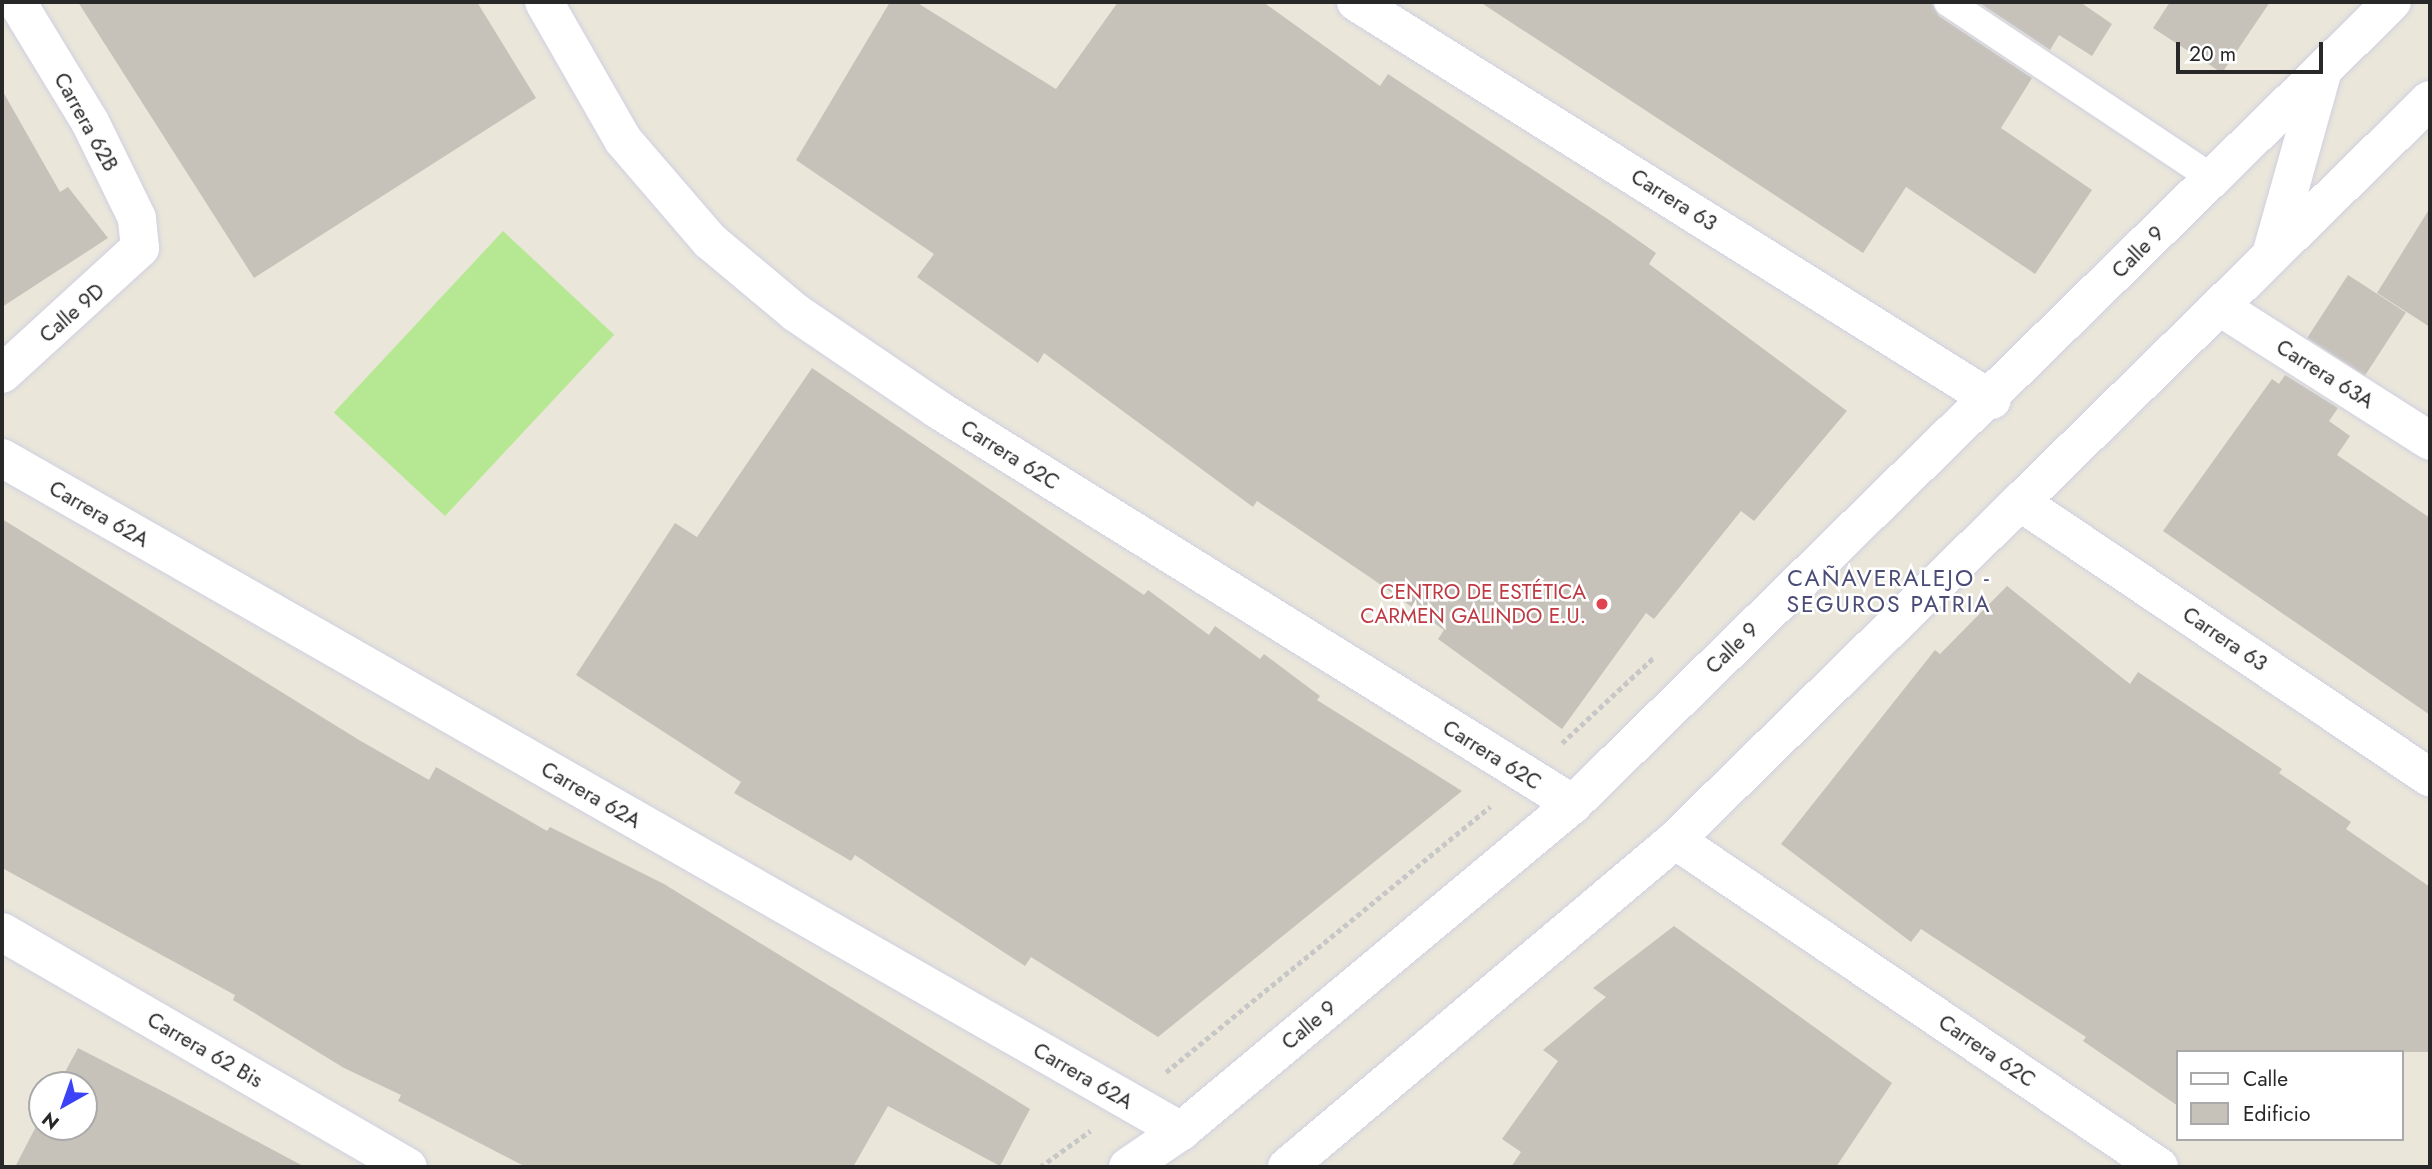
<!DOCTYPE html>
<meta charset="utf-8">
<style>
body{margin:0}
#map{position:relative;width:2432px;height:1169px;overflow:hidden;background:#eae6da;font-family:Jost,sans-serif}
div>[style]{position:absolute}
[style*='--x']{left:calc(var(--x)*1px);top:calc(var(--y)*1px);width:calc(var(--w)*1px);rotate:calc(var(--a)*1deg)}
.pitch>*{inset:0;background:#b6e893;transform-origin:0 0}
.building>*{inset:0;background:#c6c2ba;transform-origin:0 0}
.path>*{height:4.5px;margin-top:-2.25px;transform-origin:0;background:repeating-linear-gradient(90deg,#c7c7c7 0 5px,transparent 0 8.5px)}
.roads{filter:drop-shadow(0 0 2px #cfd0e1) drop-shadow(0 0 2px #cfd0e1)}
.service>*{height:28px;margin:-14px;padding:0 14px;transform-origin:14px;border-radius:14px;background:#fff}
.minor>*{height:38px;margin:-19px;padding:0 19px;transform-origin:19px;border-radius:19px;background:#fff}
.secondary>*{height:38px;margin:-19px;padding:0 19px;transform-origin:19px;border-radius:19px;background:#fff}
.dots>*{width:19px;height:19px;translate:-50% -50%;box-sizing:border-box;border:4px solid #fff;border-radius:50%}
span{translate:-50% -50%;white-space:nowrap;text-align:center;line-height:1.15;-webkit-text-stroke:5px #fff;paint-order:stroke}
.street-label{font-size:21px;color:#282828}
.health-label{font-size:21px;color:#be3a42}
.right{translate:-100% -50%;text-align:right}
.neighbourhood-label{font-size:23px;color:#4a4b77;letter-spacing:2px}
.frame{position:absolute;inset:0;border:4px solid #282828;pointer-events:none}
.legend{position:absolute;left:2176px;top:1050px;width:228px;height:91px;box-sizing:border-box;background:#fff;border:2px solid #a9a9a9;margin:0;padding:9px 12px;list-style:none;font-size:21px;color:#282828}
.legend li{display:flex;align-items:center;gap:14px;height:35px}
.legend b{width:35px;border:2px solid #a9a9a9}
.north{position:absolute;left:28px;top:1071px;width:70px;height:70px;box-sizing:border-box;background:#fff;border:2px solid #a9a9a9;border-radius:50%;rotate:220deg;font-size:19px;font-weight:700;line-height:28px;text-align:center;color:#282828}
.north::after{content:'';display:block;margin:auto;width:24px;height:32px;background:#3c42f5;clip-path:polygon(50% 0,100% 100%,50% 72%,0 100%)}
.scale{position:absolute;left:2176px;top:42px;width:147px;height:32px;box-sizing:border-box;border:4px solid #282828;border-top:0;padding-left:9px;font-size:21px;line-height:24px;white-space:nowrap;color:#282828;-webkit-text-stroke:5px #fff;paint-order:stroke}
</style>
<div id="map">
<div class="pitch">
<i style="left:503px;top:231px;width:152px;height:248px;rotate:43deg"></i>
</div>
<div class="building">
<i style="clip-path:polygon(78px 2px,477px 2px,536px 98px,254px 278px)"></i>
<i style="clip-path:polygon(890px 2px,916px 2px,1056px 89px,1118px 2px,1263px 2px,1380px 86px,1388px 74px,1609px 220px,1656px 253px,1649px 264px,1847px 411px,1754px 521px,1741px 511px,1654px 619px,1646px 613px,1562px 729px,1438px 639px,1444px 630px,1371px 578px,1257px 501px,1253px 507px,1044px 353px,1038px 363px,917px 277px,934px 254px,796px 160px)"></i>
<i style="clip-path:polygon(1480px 2px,1931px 2px,1939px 16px,2032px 78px,2001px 128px,2092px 190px,2035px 274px,1906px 187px,1863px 253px)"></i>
<i style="clip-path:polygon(1978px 2px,2080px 2px,2112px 24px,2092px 56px,2059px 35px,2050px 50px)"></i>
<i style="clip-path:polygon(2170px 2px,2270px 2px,2222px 73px,2153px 28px)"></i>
<i style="clip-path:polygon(2px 90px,60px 192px,68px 187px,108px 238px,2px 307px)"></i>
<i style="clip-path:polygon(2430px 208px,2430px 327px,2377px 293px)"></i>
<i style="left:2348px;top:275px;width:69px;height:75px;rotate:33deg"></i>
<i style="clip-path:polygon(812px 368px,1144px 595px,1148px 590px,1209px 635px,1215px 626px,1260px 659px,1264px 654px,1320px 696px,1317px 700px,1462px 791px,1158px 1037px,1031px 957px,1025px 966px,855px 855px,851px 861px,734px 793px,741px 782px,576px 675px,675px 523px,697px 537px)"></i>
<i style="clip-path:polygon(2285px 375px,2338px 408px,2329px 421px,2350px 436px,2337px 455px,2430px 518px,2430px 715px,2163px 531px,2272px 379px,2279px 384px)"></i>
<i style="clip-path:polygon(2px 519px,359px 740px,429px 780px,436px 767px,547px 831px,550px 827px,664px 884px,1030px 1109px,1000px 1166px,888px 1106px,853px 1167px,526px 1167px,398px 1101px,401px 1095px,344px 1068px,233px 1000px,235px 995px,2px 868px)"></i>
<i style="clip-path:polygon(2007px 586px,2130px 684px,2138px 672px,2282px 769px,2279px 773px,2351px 822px,2346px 829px,2430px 887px,2430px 1052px,2178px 1052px,2178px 1106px,2083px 1041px,2086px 1037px,1921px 929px,1911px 942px,1781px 844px,1935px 650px,1940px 654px)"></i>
<i style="clip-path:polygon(1674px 926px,1892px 1083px,1836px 1167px,1511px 1167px,1521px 1152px,1502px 1139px,1558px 1061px,1543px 1050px,1606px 997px,1593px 988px)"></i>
<i style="clip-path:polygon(78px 1048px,166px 1093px,305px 1167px,15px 1167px,42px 1115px,42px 1127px,84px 1127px,84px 1085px,58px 1085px)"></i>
</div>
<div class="path">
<i style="--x:1562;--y:743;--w:125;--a:-43"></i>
<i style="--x:1166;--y:1072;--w:419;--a:-39.3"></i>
<i style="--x:1040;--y:1167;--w:62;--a:-35.8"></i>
</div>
<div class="roads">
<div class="service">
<i style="--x:1948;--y:2;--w:317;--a:33.7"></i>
</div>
<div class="minor">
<i style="--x:544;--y:2;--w:159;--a:60.2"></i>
<i style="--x:623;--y:140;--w:133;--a:49.3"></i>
<i style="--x:710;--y:241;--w:112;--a:39.9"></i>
<i style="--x:796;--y:313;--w:171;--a:34.2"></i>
<i style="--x:937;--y:409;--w:749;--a:31.84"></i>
<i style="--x:1356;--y:2;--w:750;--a:32.04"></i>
<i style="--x:2220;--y:307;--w:249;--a:32.5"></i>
<i style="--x:2;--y:374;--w:187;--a:-42.4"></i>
<i style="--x:140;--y:248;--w:30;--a:-96"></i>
<i style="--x:137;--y:218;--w:107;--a:-116.1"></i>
<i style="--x:90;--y:122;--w:140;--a:-121.3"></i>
<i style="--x:2;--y:458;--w:1358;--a:29.72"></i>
<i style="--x:2020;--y:502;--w:494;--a:33.9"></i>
<i style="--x:1675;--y:840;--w:584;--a:34.04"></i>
<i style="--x:2;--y:932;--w:469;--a:30.1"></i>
</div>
<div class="secondary">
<i style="--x:2271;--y:255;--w:192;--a:-74.3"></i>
<i style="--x:1128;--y:1167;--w:64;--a:-34.2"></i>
<i style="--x:1181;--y:1131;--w:510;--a:-39.83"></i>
<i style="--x:1573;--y:804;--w:1146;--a:-44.4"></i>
<i style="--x:1287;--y:1167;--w:507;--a:-40.12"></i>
<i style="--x:1675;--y:840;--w:1057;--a:-44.43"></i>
</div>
</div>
<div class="dots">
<i style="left:1602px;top:604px;background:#e0444e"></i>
</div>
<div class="street-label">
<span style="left:86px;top:122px;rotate:61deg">Carrera 62B</span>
<span style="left:1674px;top:200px;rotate:32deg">Carrera 63</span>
<span style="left:2138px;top:252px;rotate:-45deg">Calle 9</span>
<span style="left:72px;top:313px;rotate:-41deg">Calle 9D</span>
<span style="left:2325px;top:374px;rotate:32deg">Carrera 63A</span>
<span style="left:1010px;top:455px;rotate:32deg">Carrera 62C</span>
<span style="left:99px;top:514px;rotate:30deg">Carrera 62A</span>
<span style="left:2225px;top:639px;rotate:34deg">Carrera 63</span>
<span style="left:1732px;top:648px;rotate:-44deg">Calle 9</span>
<span style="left:1492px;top:755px;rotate:32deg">Carrera 62C</span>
<span style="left:591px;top:795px;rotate:30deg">Carrera 62A</span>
<span style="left:1309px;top:1025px;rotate:-40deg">Calle 9</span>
<span style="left:205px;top:1050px;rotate:30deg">Carrera 62 Bis</span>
<span style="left:1987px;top:1051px;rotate:34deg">Carrera 62C</span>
<span style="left:1083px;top:1076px;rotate:30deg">Carrera 62A</span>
</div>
<div class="health-label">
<span class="right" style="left:1586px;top:604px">CENTRO DE ESTÉTICA<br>CARMEN GALINDO E.U.</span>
</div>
<div class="neighbourhood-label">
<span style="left:1889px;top:591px">CAÑAVERALEJO -<br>SEGUROS PATRIA</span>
</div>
<div class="frame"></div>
<ul class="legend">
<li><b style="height:9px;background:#fff"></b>Calle</li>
<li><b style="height:19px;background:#c6c2ba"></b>Edificio</li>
</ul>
<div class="north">N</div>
<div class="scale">20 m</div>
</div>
